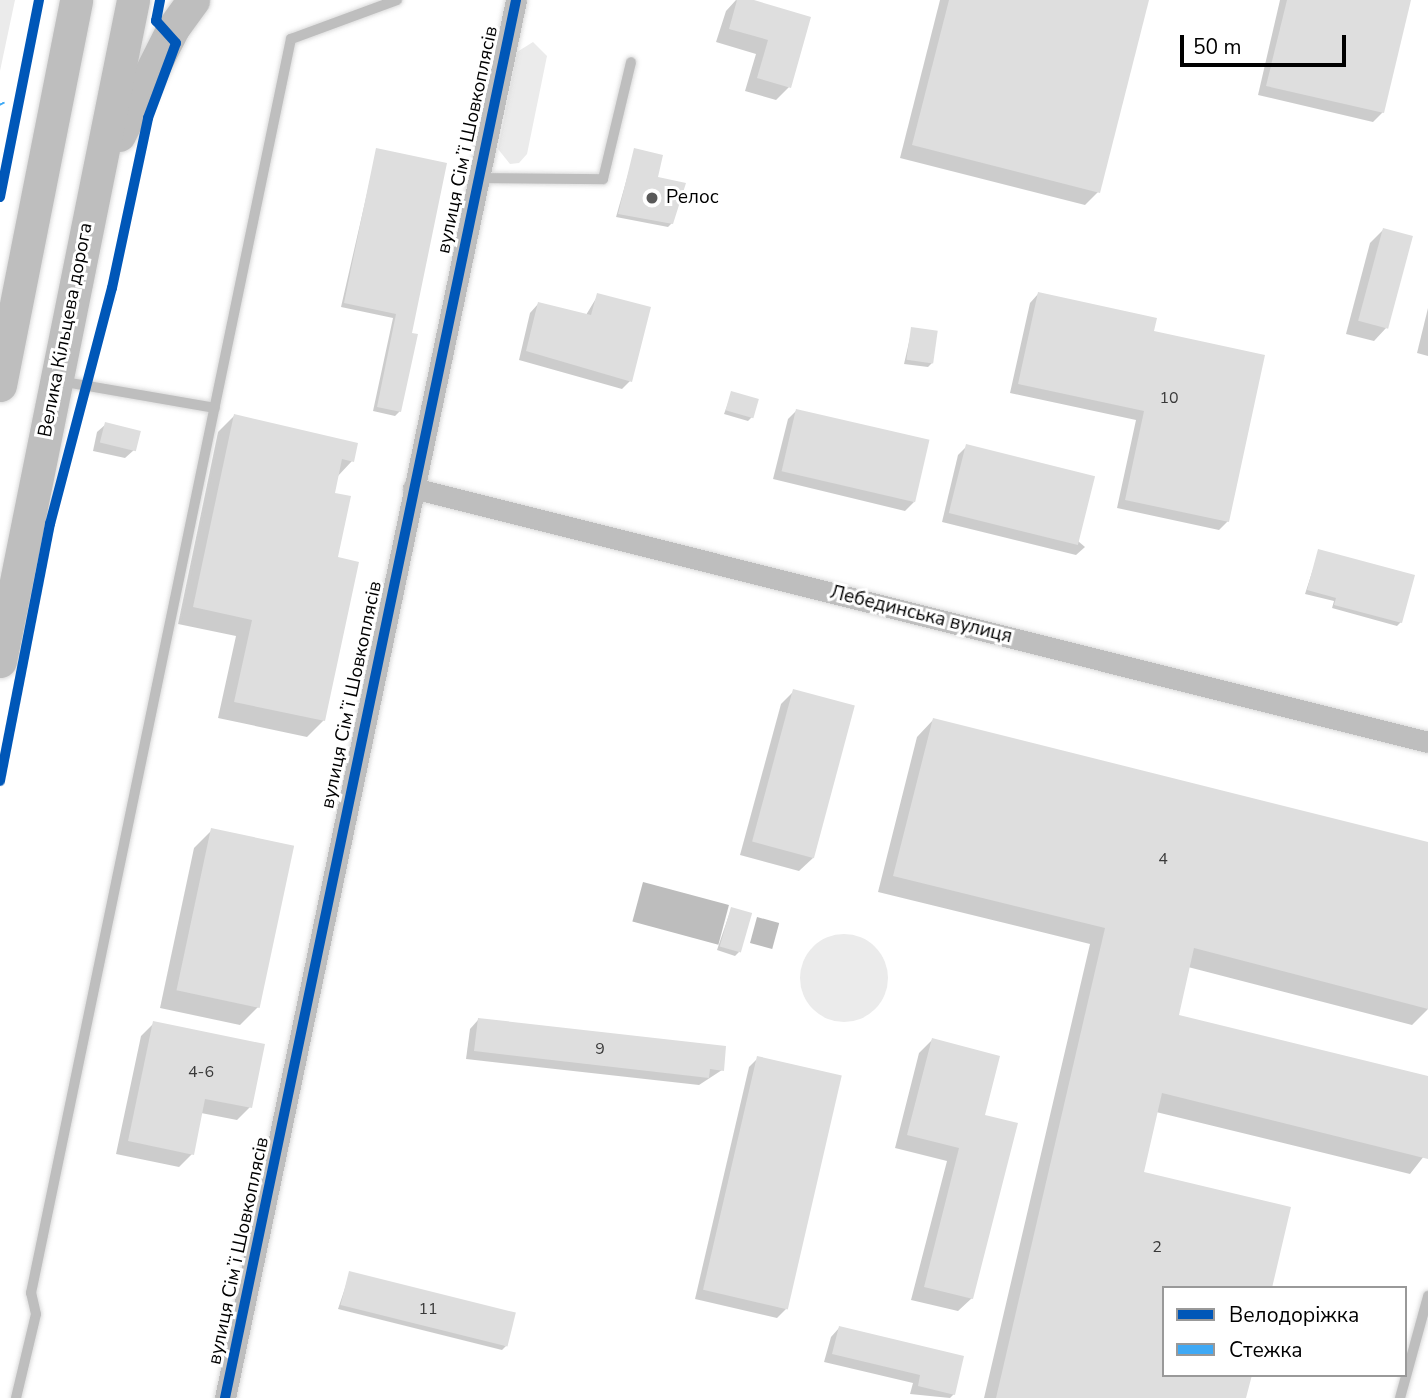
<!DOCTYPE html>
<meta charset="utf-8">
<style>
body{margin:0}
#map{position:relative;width:1428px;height:1398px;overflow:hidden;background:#fff;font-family:"Nunito Sans",sans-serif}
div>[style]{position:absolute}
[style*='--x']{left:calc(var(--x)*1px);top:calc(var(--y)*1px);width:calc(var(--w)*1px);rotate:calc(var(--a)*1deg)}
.green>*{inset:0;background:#ebebeb}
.round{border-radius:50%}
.water>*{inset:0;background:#bdbdbd;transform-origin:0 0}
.shadow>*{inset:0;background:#0003}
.building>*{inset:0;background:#dedede;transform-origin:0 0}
.roads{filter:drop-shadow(0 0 2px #dbdbdb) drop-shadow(0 0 2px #dbdbdb)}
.service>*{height:10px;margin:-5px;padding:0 5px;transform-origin:5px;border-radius:5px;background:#bebebe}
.minor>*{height:21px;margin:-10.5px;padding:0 10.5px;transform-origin:10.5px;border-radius:10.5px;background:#bebebe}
.primary>*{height:33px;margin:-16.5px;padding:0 16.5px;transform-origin:16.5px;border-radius:16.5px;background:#bebebe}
.quiet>*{height:9px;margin-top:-4.5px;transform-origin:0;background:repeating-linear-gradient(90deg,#3fa9f5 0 18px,transparent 0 27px)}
.cycleway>*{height:10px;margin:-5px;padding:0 5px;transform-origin:5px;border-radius:5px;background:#0057b8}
.dots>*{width:19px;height:19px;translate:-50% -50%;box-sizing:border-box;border:4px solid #fff;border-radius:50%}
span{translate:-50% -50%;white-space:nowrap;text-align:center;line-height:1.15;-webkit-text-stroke:6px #fff;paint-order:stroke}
.number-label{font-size:16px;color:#383838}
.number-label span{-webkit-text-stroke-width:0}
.street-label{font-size:19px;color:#000}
.poi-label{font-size:19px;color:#000}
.left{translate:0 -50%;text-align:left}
.legend{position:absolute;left:1162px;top:1286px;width:245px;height:91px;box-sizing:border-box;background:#fff;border:2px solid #999;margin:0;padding:9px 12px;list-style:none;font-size:21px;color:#000}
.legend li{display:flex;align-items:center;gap:14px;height:35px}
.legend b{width:35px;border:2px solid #999}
.scale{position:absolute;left:1180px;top:35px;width:166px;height:32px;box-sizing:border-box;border:4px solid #000;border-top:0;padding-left:9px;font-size:21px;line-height:24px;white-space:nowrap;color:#000;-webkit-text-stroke:5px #fff;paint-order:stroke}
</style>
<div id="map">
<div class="green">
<i style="clip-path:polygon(0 0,15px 0,0 71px)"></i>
<i style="clip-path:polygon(533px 42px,547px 56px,527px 154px,519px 163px,510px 164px,498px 149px,517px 52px)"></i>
<i class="round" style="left:800px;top:934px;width:88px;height:88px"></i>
</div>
<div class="water">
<i style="left:643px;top:882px;width:89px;height:41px;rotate:15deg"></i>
<i style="left:757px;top:917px;width:23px;height:27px;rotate:15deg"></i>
</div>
<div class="shadow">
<i style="clip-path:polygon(736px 0,809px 18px,789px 87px,776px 100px,745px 91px,756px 54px,716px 42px,726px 11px)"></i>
<i style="clip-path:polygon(940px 0,1147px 0,1098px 192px,1085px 205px,900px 158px)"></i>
<i style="clip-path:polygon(1280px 0,1409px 0,1383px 112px,1373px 122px,1258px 95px)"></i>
<i style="clip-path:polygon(377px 150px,410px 334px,400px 411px,395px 416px,373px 411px,393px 318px,341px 307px)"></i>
<i style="clip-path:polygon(635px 150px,656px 178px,672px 223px,668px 227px,616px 217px)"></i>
<i style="clip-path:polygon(1383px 230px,1387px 327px,1374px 341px,1346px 334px,1370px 243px)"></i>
<i style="clip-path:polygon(1038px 294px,1152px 332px,1228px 521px,1219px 530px,1117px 508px,1136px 420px,1010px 393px,1030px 303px)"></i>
<i style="clip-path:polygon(598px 295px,630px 381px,622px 389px,519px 360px,530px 313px,538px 304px,586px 315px)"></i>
<i style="clip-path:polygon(1428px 308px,1428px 356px,1417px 353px)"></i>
<i style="clip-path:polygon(912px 329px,932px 363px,928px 367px,904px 364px)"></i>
<i style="clip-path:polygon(732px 393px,752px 417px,748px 421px,724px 414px)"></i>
<i style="clip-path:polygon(796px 411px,914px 502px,905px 511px,773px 479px,788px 419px)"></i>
<i style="clip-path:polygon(235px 415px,352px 461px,337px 477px,333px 494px,336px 558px,324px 720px,307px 737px,218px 718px,236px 636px,178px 624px,218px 432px)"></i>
<i style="clip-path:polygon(106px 424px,134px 450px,125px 458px,93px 451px,97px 432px)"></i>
<i style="clip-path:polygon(967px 446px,1085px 547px,1076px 555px,942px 522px,958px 455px)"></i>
<i style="clip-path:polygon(1319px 551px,1401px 622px,1397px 626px,1332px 608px,1334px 601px,1305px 594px)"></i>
<i style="clip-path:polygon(794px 691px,813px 858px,799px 871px,740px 855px,781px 704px)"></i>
<i style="clip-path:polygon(933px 720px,1428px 844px,1428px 1009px,1412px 1025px,1188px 967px,1177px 1016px,1428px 1078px,1428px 1151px,1410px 1174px,1156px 1112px,1142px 1174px,1164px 1288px,1164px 1375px,1244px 1398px,984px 1398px,1090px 944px,878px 892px,917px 737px)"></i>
<i style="clip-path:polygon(212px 830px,258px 1007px,240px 1025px,160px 1008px,194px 848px)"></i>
<i style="clip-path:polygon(731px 909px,739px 952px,735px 956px,717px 950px)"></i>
<i style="clip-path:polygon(478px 1020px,722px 1070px,699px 1085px,466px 1059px,470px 1029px)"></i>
<i style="clip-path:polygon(154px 1023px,250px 1107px,237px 1120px,201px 1113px,192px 1154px,179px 1167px,116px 1154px,141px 1036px)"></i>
<i style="clip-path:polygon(932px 1040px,983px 1116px,972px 1298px,958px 1311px,911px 1300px,947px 1161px,895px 1148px,919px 1053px)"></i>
<i style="clip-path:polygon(758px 1058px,786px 1309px,777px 1318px,695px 1299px,749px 1067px)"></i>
<i style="clip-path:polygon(350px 1273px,506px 1346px,502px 1350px,338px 1309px)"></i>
<i style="clip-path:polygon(839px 1328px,954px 1394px,950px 1398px,910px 1394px,913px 1383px,824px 1362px,831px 1337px)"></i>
</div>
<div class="building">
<i style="clip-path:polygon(737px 0,754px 0,811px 17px,791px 88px,757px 78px,768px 40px,729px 29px)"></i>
<i style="clip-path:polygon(949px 0,1149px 0,1100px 193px,912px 145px)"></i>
<i style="clip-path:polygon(1287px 0,1411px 0,1384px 113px,1266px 86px)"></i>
<i style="clip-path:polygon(376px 148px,447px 163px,412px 333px,418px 334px,401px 412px,377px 407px,396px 314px,344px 303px)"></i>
<i style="clip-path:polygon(634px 148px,663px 155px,658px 177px,686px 183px,673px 224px,618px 214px)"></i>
<i style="left:1383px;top:228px;width:31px;height:96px;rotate:15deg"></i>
<i style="clip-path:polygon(1038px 292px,1157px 318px,1154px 331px,1265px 355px,1229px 522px,1125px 500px,1144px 411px,1018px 384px)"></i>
<i style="clip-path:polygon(597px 293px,651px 307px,632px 382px,526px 351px,538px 302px,591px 315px)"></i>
<i style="left:911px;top:327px;width:27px;height:33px;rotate:8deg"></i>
<i style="left:731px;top:391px;width:29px;height:20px;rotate:16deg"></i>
<i style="left:796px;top:409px;width:137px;height:64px;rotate:13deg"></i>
<i style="clip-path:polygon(234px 414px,358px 443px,354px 462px,342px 459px,335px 493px,351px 496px,338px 557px,359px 562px,325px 721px,234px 702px,252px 620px,193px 607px)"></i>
<i style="left:105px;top:422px;width:37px;height:21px;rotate:14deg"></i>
<i style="left:966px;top:444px;width:133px;height:71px;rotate:14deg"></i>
<i style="clip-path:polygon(1318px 549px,1415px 575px,1402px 623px,1334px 605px,1336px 598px,1307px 590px)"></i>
<i style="left:793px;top:689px;width:64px;height:158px;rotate:15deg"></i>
<i style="clip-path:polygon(933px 718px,1428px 842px,1428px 1009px,1194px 948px,1179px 1015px,1428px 1076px,1428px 1159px,1162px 1093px,1144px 1172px,1291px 1207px,1272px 1288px,1164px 1288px,1164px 1375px,1252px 1375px,1246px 1398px,996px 1398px,1105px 928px,893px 876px)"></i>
<i style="left:211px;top:828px;width:85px;height:166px;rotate:12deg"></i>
<i style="left:731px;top:907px;width:22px;height:41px;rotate:16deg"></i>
<i style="clip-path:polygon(478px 1018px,726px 1046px,724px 1071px,710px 1069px,709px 1078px,474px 1051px)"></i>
<i style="clip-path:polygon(153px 1021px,265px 1044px,252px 1108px,205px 1099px,194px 1155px,128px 1141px)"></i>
<i style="clip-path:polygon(932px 1038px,1000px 1056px,985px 1115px,1018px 1123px,973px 1299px,924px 1287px,959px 1148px,907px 1135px)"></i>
<i style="left:757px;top:1056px;width:87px;height:240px;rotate:13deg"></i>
<i style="left:349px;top:1271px;width:172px;height:35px;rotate:14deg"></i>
<i style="clip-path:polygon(839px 1326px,964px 1356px,955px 1395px,918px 1386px,920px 1375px,832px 1354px)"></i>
</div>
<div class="roads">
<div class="service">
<i style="--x:478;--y:178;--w:125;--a:0.5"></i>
<i style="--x:603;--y:179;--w:120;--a:-76.5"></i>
<i style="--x:59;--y:381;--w:158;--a:9.8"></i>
<i style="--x:16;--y:1398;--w:86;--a:-76.6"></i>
<i style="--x:36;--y:1314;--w:22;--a:-103"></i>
<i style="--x:31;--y:1293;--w:1281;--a:-78.29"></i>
<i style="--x:291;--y:39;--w:113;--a:-20.2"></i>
<i style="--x:1400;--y:1398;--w:106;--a:-74.6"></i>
</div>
<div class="minor">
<i style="--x:413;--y:488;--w:1046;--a:14.05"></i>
<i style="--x:225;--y:1398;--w:1428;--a:-78.24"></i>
</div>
<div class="primary">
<i style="--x:119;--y:135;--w:120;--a:-63.2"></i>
<i style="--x:173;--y:28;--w:34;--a:-54"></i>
<i style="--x:0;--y:385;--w:392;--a:-78.8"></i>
<i style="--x:0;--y:661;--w:674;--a:-78.62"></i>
</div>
</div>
<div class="quiet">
<i style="--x:0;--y:103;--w:2;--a:63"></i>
</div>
<div class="cycleway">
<i style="--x:0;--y:197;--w:201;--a:-78.8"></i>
<i style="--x:0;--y:781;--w:262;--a:-79"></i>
<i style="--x:50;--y:524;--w:244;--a:-75.3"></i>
<i style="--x:112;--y:288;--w:174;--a:-78"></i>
<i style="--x:148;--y:118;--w:80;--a:-69.5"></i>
<i style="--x:176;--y:43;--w:30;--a:-132"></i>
<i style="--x:156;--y:21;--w:21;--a:-79"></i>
<i style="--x:225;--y:1398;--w:1428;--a:-78.24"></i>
</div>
<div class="dots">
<i style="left:652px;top:198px;background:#595959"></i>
</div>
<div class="number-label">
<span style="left:1169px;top:398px">10</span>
<span style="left:1163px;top:859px">4</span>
<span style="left:600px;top:1049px">9</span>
<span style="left:201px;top:1072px">4-6</span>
<span style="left:1157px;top:1247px">2</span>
<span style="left:428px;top:1309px">11</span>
</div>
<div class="street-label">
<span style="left:468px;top:140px;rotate:-78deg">вулиця Сімʼї Шовкоплясів</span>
<span style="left:66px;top:330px;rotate:-79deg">Велика Кільцева дорога</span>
<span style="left:921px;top:615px;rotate:14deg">Лебединська вулиця</span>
<span style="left:352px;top:695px;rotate:-78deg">вулиця Сімʼї Шовкоплясів</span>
<span style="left:239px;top:1251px;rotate:-78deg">вулиця Сімʼї Шовкоплясів</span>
</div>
<div class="poi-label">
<span class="left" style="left:666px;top:198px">Релос</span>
</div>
<ul class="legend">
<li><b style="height:9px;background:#0057b8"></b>Велодоріжка</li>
<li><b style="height:9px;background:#3fa9f5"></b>Стежка</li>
</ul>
<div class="scale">50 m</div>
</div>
